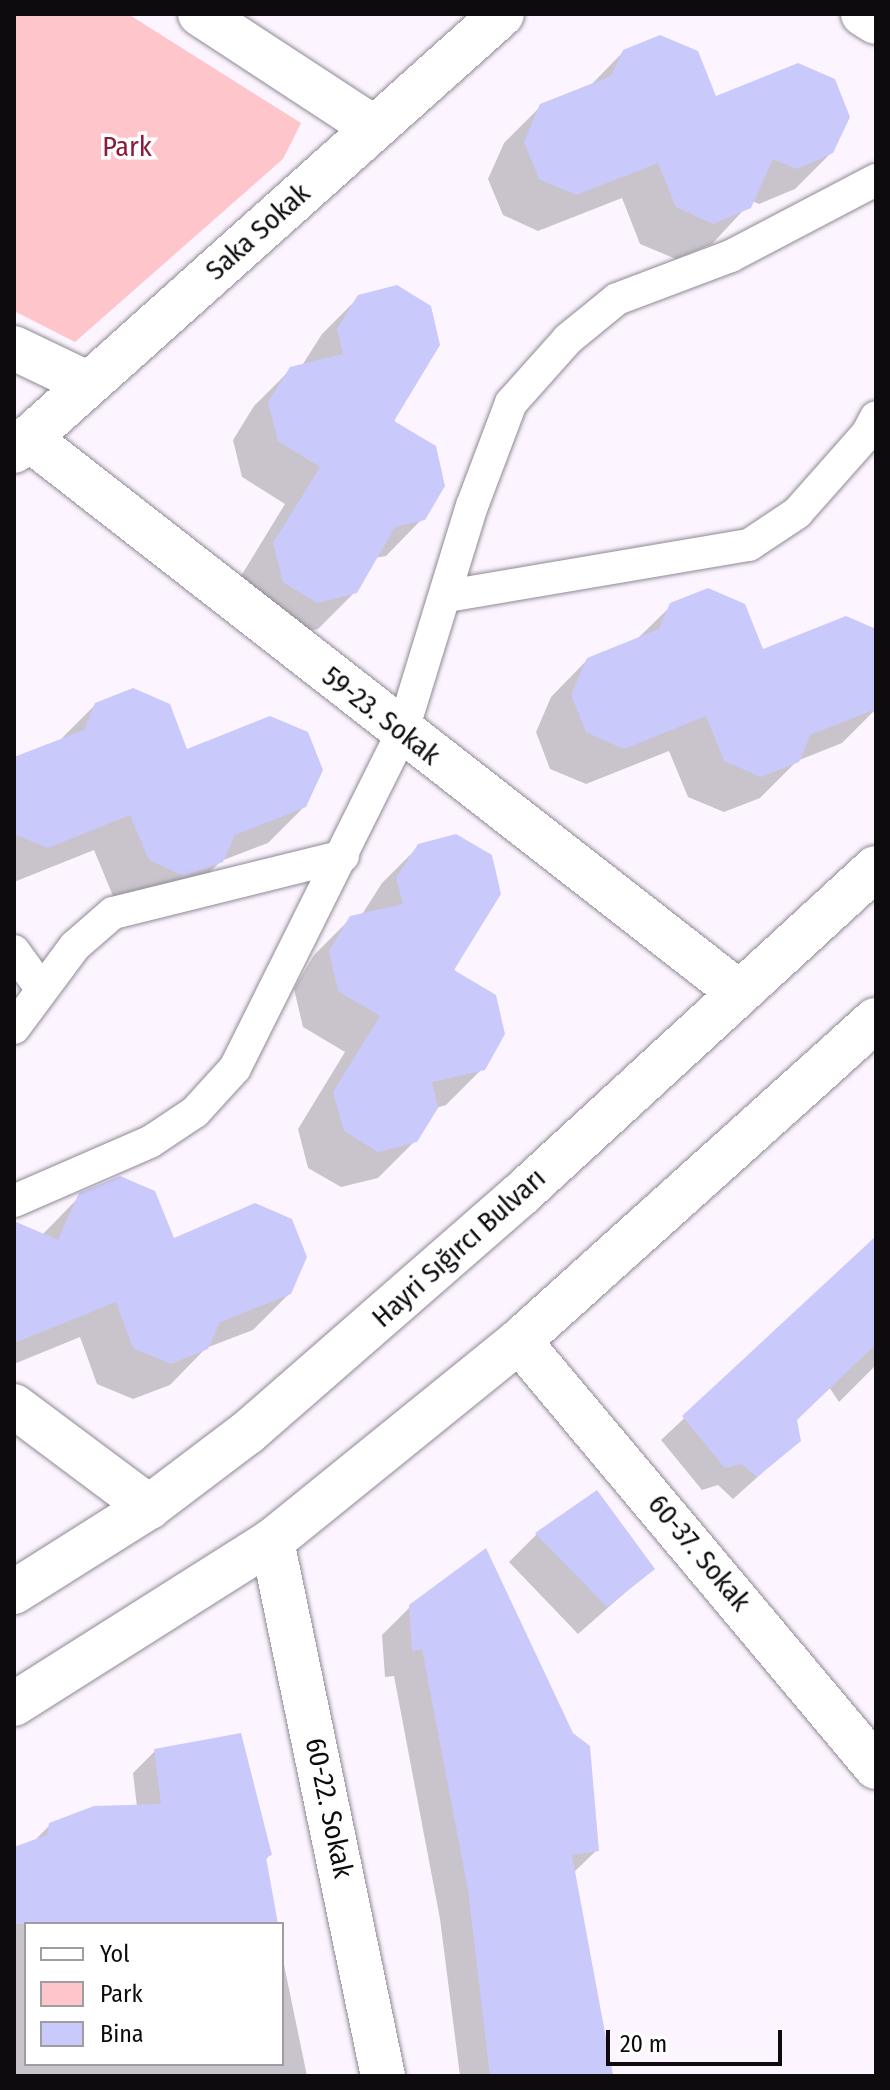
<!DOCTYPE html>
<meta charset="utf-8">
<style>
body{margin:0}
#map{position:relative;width:890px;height:2090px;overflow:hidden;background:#fcf5ff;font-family:"Fira Sans Condensed",sans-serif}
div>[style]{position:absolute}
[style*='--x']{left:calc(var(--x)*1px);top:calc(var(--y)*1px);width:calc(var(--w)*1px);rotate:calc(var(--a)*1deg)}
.green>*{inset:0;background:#fec5cb}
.shadow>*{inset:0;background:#0003}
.building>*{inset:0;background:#cac9fb}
.roads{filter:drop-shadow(0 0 2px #908994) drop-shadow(0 0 2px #908994)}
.service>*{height:32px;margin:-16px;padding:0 16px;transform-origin:16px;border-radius:16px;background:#fff}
.minor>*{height:44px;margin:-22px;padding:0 22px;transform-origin:22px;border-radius:22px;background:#fff}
.tertiary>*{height:44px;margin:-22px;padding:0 22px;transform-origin:22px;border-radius:22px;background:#fff}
span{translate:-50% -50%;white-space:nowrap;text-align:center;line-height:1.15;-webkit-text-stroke:7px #fff;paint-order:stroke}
.park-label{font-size:28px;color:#8b1b38}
.street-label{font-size:28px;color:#0e0b0f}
.frame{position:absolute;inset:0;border:16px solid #0e0b0f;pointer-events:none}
.legend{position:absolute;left:24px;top:1922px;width:260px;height:144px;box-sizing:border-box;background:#fff;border:2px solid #9f9d9f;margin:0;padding:10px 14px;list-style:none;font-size:24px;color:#0e0b0f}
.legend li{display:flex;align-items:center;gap:16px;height:40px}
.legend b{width:40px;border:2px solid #9f9d9f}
.scale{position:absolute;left:606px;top:2030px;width:176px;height:36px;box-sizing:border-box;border:4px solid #0e0b0f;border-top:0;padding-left:10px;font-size:24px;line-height:28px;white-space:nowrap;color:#0e0b0f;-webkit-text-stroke:6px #fff;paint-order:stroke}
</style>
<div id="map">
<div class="green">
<i style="clip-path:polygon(14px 14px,128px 14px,301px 123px,283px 159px,75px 342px,14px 311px)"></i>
</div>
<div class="shadow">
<i style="clip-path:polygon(624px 51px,715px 98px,832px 152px,795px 189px,759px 204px,752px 201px,712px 244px,676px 259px,640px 244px,622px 198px,538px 231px,503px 215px,488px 179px,504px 143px,541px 106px,588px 88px)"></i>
<i style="clip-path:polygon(359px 297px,423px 518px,386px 556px,375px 558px,355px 592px,318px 629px,280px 638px,238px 581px,285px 504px,242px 477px,233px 440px,254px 406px,291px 369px,301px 367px,322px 334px)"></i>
<i style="clip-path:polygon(672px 605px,762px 652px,876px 632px,876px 709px,842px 743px,797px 761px,760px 798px,724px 812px,688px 797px,669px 751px,586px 784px,550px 769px,536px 732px,551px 697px,588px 659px,635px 641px)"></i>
<i style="clip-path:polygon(96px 704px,186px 752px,305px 806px,268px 843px,221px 861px,184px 898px,147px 911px,113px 896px,94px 850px,14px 882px,14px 759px,59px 741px)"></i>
<i style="clip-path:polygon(419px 846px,483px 1068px,446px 1105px,436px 1108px,415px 1141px,378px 1178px,341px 1187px,308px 1168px,298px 1129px,345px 1052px,303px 1027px,294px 989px,314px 955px,351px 918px,361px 916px,382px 883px)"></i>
<i style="clip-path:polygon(81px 1195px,172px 1240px,290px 1293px,253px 1330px,206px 1348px,170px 1385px,133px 1399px,97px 1384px,80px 1337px,14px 1364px,14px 1240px,42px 1235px)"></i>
<i style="clip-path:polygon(876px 1238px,876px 1365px,839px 1402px,829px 1387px,795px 1420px,799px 1440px,733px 1499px,718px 1485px,702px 1490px,661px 1440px)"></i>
<i style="clip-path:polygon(597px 1493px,652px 1569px,578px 1634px,509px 1562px,536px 1535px)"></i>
<i style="clip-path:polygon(411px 1606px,571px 1734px,597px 1850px,573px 1873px,613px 2076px,460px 2076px,440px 1919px,394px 1676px,385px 1677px,382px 1635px)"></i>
<i style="clip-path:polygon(155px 1751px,270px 1855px,265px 1860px,276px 1924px,26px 1924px,26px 2064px,282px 2064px,282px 1955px,307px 2076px,14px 2076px,14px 1850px,33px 1842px,50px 1825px,137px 1807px,133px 1773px)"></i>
</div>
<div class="building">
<i style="clip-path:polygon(660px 35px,698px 51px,716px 96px,798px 63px,835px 79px,850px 117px,833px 153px,797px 169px,773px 159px,751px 208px,713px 224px,676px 207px,658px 163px,576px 195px,539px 179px,524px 142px,540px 104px,611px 76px,623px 50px)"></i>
<i style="clip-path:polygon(397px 285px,431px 306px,440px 345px,394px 421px,436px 446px,445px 486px,425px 520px,395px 527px,357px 593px,317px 603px,283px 582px,273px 543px,320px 467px,278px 441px,268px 402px,290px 367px,343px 354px,337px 329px,358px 295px)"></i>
<i style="clip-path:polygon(708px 588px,745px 604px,763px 649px,846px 616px,876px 629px,876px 709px,810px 735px,799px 762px,761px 777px,724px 761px,706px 716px,624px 749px,586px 732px,571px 695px,587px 658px,659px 629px,670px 603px)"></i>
<i style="clip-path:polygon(133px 688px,170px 704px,187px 749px,270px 716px,308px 732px,323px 770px,306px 807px,235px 835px,223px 862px,184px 876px,149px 860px,130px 815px,48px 848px,14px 834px,14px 757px,84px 730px,95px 703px)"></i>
<i style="clip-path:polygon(456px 834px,492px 855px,501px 894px,454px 970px,496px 995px,505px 1034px,485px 1070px,432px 1082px,438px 1108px,417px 1142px,378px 1152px,344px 1131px,333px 1092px,380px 1016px,338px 991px,329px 951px,350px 916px,403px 904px,396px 878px,418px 844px)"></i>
<i style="clip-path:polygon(120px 1176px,155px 1191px,174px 1238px,255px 1203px,292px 1219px,307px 1257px,291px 1294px,220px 1322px,208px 1349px,171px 1364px,133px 1348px,116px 1302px,14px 1343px,14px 1221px,58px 1240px,79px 1193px)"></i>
<i style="clip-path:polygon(876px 1236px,876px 1344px,797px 1420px,801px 1441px,757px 1477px,742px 1464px,725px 1468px,682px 1416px)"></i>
<i style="clip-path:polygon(597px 1490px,655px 1569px,607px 1607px,535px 1533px)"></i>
<i style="clip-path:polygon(486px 1548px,573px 1733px,590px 1746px,599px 1851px,572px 1855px,613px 2076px,490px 2076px,468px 1890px,422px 1649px,412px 1651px,409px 1605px)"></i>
<i style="clip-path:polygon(241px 1733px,272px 1855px,266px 1857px,278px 1924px,14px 1924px,14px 1847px,47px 1835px,49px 1823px,94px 1806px,161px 1804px,154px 1749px)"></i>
</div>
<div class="roads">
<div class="service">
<i style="--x:447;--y:596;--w:306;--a:-9.6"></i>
<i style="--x:749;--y:545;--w:58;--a:-33.7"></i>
<i style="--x:797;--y:513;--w:106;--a:-48.5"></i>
<i style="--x:867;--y:434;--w:19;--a:-62"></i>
<i style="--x:14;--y:951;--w:44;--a:54.2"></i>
<i style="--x:14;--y:1028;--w:102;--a:-53.4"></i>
<i style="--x:75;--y:946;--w:50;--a:-41"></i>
<i style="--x:113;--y:913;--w:237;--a:-13.9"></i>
<i style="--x:14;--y:1201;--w:148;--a:-23.5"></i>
<i style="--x:150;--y:1142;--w:54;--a:-33.7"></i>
<i style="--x:195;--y:1112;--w:59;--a:-47.7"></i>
<i style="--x:235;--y:1068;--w:374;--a:-63.5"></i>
<i style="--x:402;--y:733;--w:238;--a:-72.9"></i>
<i style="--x:472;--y:506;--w:110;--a:-69.3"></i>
<i style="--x:511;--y:403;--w:86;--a:-48.3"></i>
<i style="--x:568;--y:339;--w:63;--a:-39.2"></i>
<i style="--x:617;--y:299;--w:122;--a:-20.7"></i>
<i style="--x:731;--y:256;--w:164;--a:-27.7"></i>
</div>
<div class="minor">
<i style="--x:200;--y:14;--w:208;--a:33.2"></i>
<i style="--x:863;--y:14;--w:15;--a:32"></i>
<i style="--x:14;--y:348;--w:81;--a:25.6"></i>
<i style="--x:28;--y:438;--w:899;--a:37.95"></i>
<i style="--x:14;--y:451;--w:655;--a:-41.84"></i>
<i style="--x:519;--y:1341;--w:556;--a:50.04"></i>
<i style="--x:14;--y:1406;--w:169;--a:36.8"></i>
<i style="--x:272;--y:1541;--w:546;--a:78.28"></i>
</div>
<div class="tertiary">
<i style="--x:14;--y:1592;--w:160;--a:-32.2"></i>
<i style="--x:149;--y:1507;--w:123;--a:-37.1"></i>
<i style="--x:247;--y:1433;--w:362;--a:-41.1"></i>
<i style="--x:520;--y:1195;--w:483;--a:-42.6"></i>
<i style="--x:14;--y:1704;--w:305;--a:-32.3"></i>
<i style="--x:272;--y:1541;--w:318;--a:-39"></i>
<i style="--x:519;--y:1341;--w:480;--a:-42"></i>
</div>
</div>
<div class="park-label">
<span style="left:127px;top:147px">Park</span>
</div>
<div class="street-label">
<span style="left:258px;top:232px;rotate:-42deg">Saka Sokak</span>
<span style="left:381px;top:716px;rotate:38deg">59-23. Sokak</span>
<span style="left:459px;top:1248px;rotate:-42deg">Hayri Sığırcı Bulvarı</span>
<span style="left:699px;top:1553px;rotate:50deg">60-37. Sokak</span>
<span style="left:329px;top:1808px;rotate:78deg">60-22. Sokak</span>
</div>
<div class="frame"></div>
<ul class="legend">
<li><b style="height:10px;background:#fff"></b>Yol</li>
<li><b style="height:22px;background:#fec5cb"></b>Park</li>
<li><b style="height:22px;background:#cac9fb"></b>Bina</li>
</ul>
<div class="scale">20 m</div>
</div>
